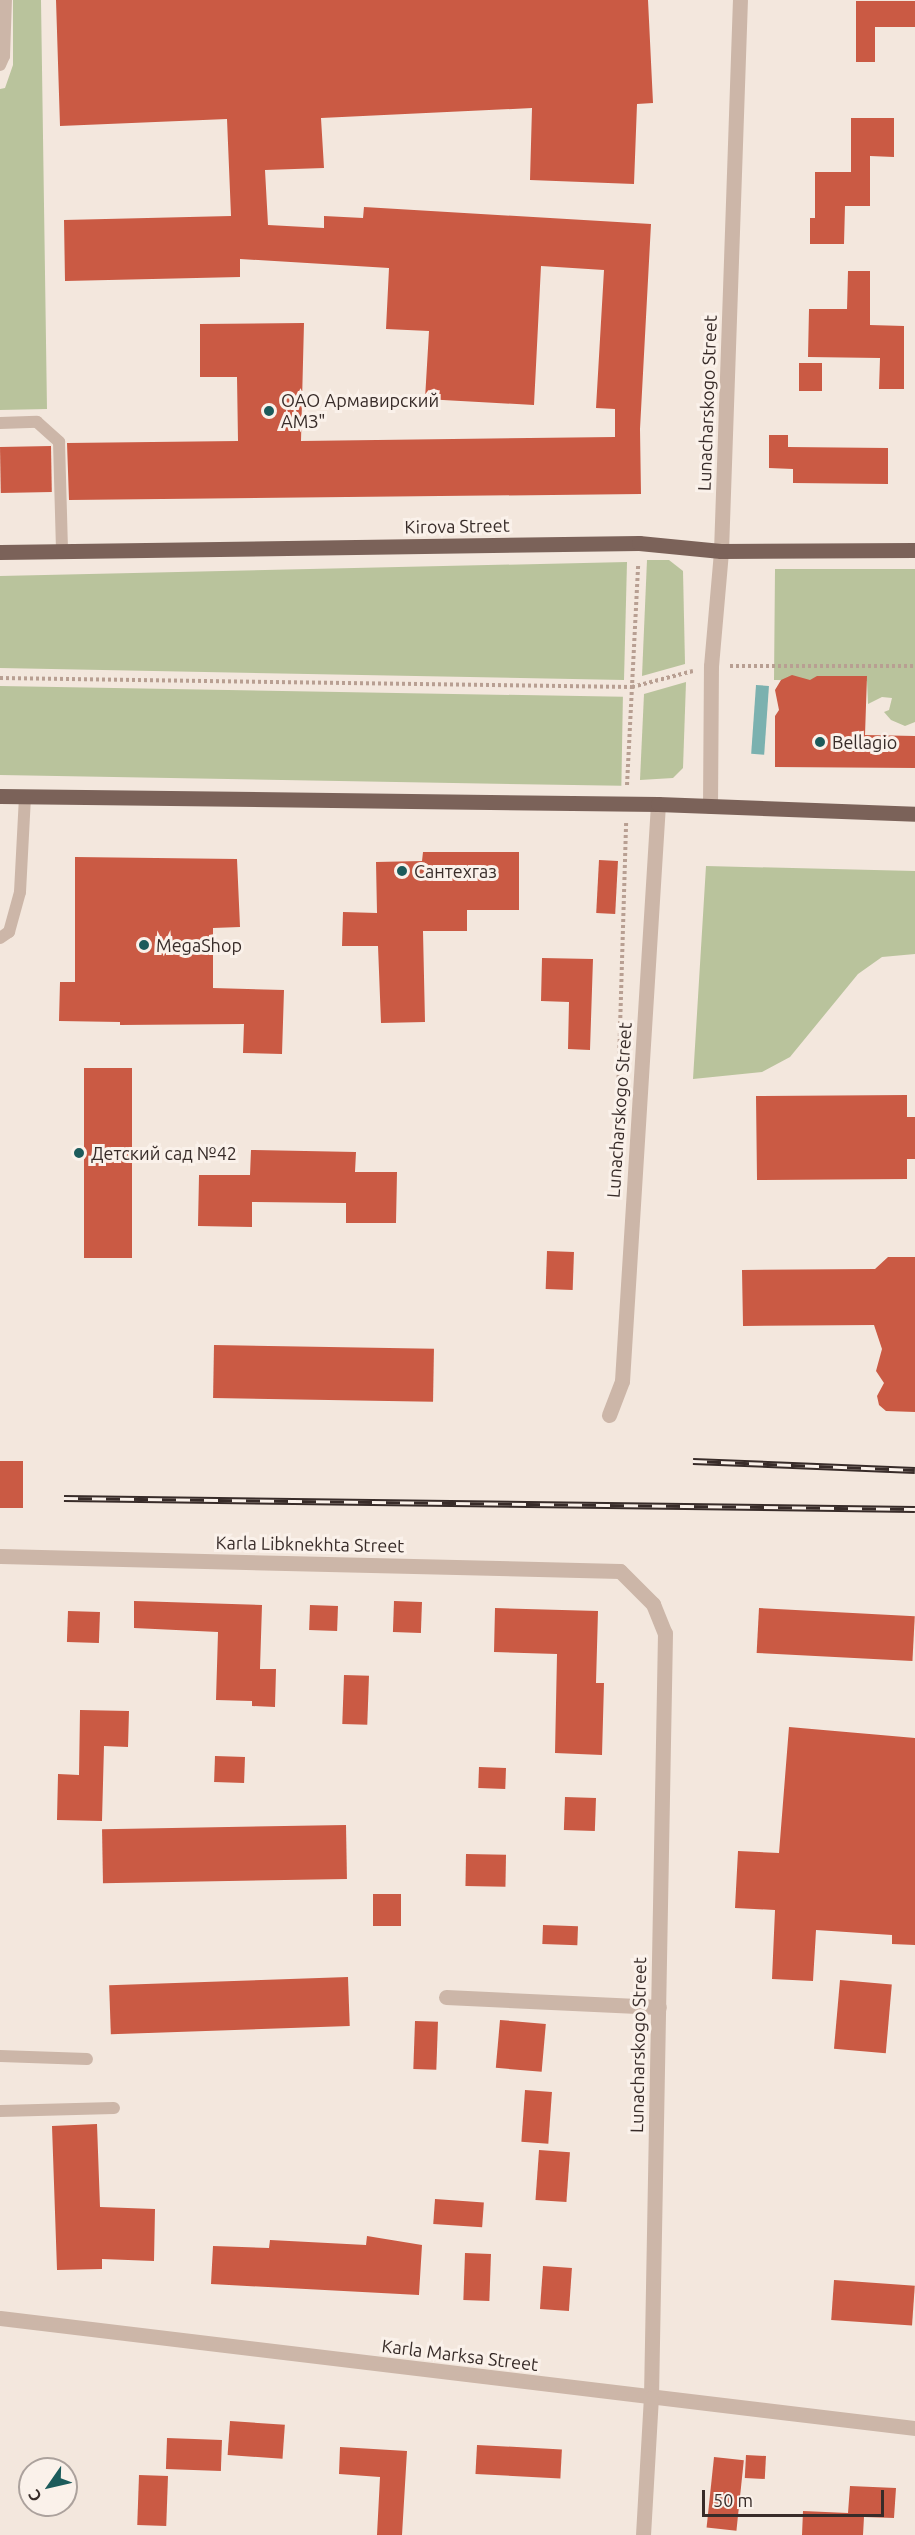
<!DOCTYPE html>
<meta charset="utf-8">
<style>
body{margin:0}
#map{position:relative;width:915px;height:2535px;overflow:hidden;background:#f3e7dd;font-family:Ubuntu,sans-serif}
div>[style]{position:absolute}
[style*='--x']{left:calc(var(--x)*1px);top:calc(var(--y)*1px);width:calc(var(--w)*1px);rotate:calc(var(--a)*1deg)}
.green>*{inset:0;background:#b9c39c;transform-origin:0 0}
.water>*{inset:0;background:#7bb1af;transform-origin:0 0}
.building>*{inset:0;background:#ca5a44;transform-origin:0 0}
.path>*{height:4px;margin-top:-2px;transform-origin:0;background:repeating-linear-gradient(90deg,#b89f92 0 3px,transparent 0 6px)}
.service>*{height:12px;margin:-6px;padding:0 6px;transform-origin:6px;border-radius:6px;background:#ccb6a8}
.minor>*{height:15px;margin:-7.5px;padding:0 7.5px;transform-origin:7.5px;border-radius:7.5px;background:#ccb6a8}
.tertiary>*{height:15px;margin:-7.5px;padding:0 7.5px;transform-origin:7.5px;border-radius:7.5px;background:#ccb6a8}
.primary>*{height:15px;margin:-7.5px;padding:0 7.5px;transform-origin:7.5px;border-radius:7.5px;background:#7b6259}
.rail>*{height:7px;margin-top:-3.5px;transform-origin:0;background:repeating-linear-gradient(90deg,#faf1ea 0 14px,#382c29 0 28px);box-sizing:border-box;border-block:2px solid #382c29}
.dots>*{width:16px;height:16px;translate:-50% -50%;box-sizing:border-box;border:3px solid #faf1ea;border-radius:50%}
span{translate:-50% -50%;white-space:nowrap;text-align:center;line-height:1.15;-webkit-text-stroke:6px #faf1ea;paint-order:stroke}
.poi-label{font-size:18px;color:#382c29}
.left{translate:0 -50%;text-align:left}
.street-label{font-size:18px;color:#382c29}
.north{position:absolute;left:18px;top:2457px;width:60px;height:60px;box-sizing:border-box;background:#faf1ea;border:2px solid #aca29d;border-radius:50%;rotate:236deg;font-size:16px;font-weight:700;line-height:24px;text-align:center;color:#382c29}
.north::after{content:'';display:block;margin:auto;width:21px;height:27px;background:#1c5b5b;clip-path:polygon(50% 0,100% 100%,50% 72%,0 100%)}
.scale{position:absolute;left:702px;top:2490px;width:182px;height:27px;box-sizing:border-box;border:3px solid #382c29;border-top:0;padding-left:8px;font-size:18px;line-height:21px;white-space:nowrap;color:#382c29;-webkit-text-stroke:4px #faf1ea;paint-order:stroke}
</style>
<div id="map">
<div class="green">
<i style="clip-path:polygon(13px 0,41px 0,47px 409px,0 410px,0 89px,5px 88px,13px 65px)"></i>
<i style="clip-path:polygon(647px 560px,669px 560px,683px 571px,685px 664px,642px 676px)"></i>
<i style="clip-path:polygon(627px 562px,624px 680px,0 668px,0 576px)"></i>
<i style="clip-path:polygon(775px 569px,915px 569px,915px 722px,905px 726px,891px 720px,884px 712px,889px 710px,892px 698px,882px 697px,868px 704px,867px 681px,774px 680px)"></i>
<i style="clip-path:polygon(686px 682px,683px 768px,673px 778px,640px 780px,644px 694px)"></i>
<i style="left:0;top:686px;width:623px;height:89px;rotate:1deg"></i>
<i style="clip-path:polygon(706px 866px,915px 871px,915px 954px,882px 957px,858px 974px,790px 1057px,762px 1072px,693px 1079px)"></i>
</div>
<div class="water">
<i style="left:756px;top:685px;width:13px;height:69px;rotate:4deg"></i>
</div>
<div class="building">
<i style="clip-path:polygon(56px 0,648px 0,653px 103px,637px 104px,634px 184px,530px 180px,532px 108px,321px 118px,324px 168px,265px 170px,268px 225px,324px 228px,324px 216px,363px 218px,364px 207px,651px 224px,640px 429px,641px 494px,69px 500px,67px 443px,238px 441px,237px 377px,200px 377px,200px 324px,304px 323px,301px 441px,615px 437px,615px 409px,596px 408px,604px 270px,541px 266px,534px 405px,425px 399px,429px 331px,386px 329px,389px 268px,240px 259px,240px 277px,65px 281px,64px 220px,231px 216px,227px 119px,60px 126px)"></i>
<i style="clip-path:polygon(856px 1px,915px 1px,915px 27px,875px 27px,875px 62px,856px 62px)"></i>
<i style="clip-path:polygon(851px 118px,894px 118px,894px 157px,870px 156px,870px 206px,845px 206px,844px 244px,810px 244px,810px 218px,815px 218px,815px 172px,851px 172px)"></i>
<i style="clip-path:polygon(848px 271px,870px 271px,870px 325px,904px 326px,904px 389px,879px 389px,880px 358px,808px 357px,809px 309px,847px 309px)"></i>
<i style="left:799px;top:363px;width:23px;height:28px"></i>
<i style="clip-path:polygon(769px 435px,788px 435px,788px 447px,888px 448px,888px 484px,793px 483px,793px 469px,769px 468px)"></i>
<i style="left:51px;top:446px;width:46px;height:51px;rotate:89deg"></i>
<i style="clip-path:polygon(792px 675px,810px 680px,817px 676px,867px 676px,865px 735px,915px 736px,915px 768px,775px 767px,775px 716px,779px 710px,775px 690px,781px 680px)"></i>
<i style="clip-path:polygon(423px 852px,519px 852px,519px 910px,467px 910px,467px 931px,423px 931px,425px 1022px,381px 1023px,378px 946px,342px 946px,343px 912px,377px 913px,376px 862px,422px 861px)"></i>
<i style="clip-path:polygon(75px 857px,237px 859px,240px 927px,213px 928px,213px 988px,284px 990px,282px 1054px,243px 1053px,244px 1024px,120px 1025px,120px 1022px,59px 1021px,60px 982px,75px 982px)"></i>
<i style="left:599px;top:860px;width:19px;height:53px;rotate:3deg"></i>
<i style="clip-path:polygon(542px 958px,593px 959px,590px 1050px,568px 1049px,569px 1002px,541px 1001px)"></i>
<i style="left:84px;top:1068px;width:48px;height:190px"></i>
<i style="clip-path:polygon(907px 1095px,907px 1117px,915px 1117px,915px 1159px,907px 1159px,907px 1179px,757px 1180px,756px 1096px)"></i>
<i style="clip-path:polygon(251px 1150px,356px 1152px,355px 1172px,397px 1172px,396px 1223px,346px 1223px,346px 1203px,252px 1202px,252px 1227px,198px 1226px,199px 1175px,250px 1175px)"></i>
<i style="left:547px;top:1251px;width:27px;height:38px;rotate:2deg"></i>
<i style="clip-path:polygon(888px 1257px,915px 1257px,915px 1412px,886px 1411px,879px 1405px,877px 1396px,884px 1383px,876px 1371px,882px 1349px,874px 1325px,743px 1326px,742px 1270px,875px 1269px)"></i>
<i style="left:214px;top:1345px;width:220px;height:53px;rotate:1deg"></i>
<i style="left:0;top:1461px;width:23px;height:47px"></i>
<i style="clip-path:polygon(134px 1601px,262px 1605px,260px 1669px,276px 1669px,275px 1707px,252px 1706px,252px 1701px,216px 1700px,218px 1632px,134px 1628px)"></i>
<i style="left:394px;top:1601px;width:28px;height:31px;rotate:2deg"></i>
<i style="left:310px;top:1605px;width:28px;height:25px;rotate:2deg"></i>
<i style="clip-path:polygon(495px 1608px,598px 1611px,596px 1683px,604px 1683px,602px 1755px,555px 1753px,557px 1654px,494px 1652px)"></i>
<i style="left:759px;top:1608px;width:156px;height:45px;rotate:3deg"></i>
<i style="left:68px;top:1611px;width:32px;height:31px;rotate:2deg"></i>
<i style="left:344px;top:1675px;width:25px;height:49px;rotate:2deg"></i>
<i style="clip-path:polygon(80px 1710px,129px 1711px,128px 1747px,104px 1746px,102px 1821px,57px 1820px,58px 1774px,79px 1775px)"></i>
<i style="clip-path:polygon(789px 1727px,915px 1738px,915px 1945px,892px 1944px,892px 1935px,816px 1930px,813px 1981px,772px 1979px,775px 1910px,735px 1908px,738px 1851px,779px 1853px)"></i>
<i style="left:215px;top:1756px;width:30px;height:26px;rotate:2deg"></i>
<i style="left:479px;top:1767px;width:27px;height:21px;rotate:2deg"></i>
<i style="left:565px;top:1797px;width:31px;height:33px;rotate:2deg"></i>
<i style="left:346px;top:1825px;width:54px;height:244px;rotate:89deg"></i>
<i style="left:466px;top:1854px;width:40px;height:32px;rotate:1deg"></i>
<i style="left:373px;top:1894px;width:28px;height:32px"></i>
<i style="left:543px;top:1925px;width:35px;height:19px;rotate:2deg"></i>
<i style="left:348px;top:1977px;width:49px;height:239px;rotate:88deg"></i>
<i style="left:840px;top:1980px;width:52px;height:69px;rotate:5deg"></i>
<i style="left:500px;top:2020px;width:46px;height:48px;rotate:5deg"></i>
<i style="left:415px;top:2021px;width:23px;height:48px;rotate:2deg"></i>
<i style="left:525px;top:2090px;width:27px;height:52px;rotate:4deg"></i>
<i style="clip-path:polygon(97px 2124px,100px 2207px,155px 2209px,154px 2261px,102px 2259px,102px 2269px,57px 2270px,52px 2126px)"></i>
<i style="left:539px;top:2150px;width:31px;height:50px;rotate:4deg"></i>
<i style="left:435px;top:2199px;width:49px;height:25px;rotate:4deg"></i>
<i style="clip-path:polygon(367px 2236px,422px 2245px,419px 2295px,211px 2284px,213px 2246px,269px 2248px,270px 2240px,366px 2245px)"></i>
<i style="left:465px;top:2253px;width:26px;height:47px;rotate:2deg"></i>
<i style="left:543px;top:2266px;width:29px;height:43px;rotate:4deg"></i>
<i style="left:834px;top:2280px;width:81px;height:40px;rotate:4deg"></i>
<i style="left:230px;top:2421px;width:55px;height:34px;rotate:4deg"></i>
<i style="left:167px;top:2438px;width:55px;height:31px;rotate:2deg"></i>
<i style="left:477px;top:2445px;width:85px;height:29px;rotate:3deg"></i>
<i style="clip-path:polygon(340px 2447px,407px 2451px,402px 2535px,377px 2535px,380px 2477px,339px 2474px)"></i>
<i style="left:746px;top:2455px;width:20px;height:23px;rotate:3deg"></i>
<i style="left:714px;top:2457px;width:30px;height:71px;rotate:6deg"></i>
<i style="left:139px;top:2475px;width:29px;height:50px;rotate:2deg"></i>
<i style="clip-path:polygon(850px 2486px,896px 2488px,894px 2518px,864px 2517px,863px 2535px,802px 2535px,803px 2511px,848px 2513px)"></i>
</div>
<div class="path">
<i style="--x:730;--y:666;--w:185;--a:0"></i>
<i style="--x:0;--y:678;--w:632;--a:0.82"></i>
<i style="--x:632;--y:687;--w:63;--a:-14.7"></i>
<i style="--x:627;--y:785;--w:220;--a:-87.1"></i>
<i style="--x:618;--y:1096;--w:275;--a:-88.3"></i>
</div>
<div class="service">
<i style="--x:0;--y:65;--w:10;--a:-66"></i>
<i style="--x:4;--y:56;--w:56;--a:-88"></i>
<i style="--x:0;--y:423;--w:37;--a:-2"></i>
<i style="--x:37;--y:422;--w:30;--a:42"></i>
<i style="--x:59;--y:442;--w:108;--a:88.4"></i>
<i style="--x:0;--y:938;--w:11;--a:-34"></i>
<i style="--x:9;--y:932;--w:41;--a:-74.6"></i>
<i style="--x:20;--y:892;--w:96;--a:-87"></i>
<i style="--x:0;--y:2056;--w:87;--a:2"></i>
<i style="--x:0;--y:2111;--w:114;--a:-1.5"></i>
</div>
<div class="minor">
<i style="--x:710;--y:806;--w:140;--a:-89.6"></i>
<i style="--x:711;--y:666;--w:115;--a:-85"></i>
<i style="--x:609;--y:1415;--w:36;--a:-69"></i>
<i style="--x:622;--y:1381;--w:578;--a:-86.43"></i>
<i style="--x:0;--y:1556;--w:620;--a:1.39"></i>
<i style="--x:620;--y:1571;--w:47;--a:45"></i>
<i style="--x:653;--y:1604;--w:31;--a:68"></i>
<i style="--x:665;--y:1633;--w:765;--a:91.05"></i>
<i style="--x:446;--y:1997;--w:213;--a:2.7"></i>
</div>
<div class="tertiary">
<i style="--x:721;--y:551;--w:551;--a:-88.03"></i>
<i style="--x:0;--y:2318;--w:922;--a:6.86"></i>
<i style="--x:643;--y:2535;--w:137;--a:-86.7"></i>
</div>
<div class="primary">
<i style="--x:0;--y:552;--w:639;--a:-0.81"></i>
<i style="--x:639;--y:543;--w:82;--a:5.6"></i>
<i style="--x:721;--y:551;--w:194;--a:-0.3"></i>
<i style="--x:0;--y:796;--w:658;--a:0.7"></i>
<i style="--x:658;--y:804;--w:257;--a:2.2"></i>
</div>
<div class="rail">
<i style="--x:693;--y:1461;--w:222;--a:2.3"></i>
<i style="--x:64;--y:1498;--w:851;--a:0.74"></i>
</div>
<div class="dots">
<i style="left:269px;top:411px;background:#1c5b5b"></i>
<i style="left:820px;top:742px;background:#1c5b5b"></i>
<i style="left:402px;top:871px;background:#1c5b5b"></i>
<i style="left:144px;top:945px;background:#1c5b5b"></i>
<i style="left:79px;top:1153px;background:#1c5b5b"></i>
</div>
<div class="poi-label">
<span class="left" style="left:281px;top:411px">ОАО Армавирский<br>АМЗ"</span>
<span class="left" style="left:832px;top:742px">Bellagio</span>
<span class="left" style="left:414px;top:871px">Сантехгаз</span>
<span class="left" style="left:156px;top:945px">MegaShop</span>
<span class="left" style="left:91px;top:1153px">Детский сад №42</span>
</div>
<div class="street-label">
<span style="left:707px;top:403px;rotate:-88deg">Lunacharskogo Street</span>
<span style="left:457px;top:526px;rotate:-1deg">Kirova Street</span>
<span style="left:619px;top:1110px;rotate:-86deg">Lunacharskogo Street</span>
<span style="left:310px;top:1544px;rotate:1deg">Karla Libknekhta Street</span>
<span style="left:638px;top:2045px;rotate:-89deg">Lunacharskogo Street</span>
<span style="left:460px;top:2355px;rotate:7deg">Karla Marksa Street</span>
</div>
<div class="north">С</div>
<div class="scale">50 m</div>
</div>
